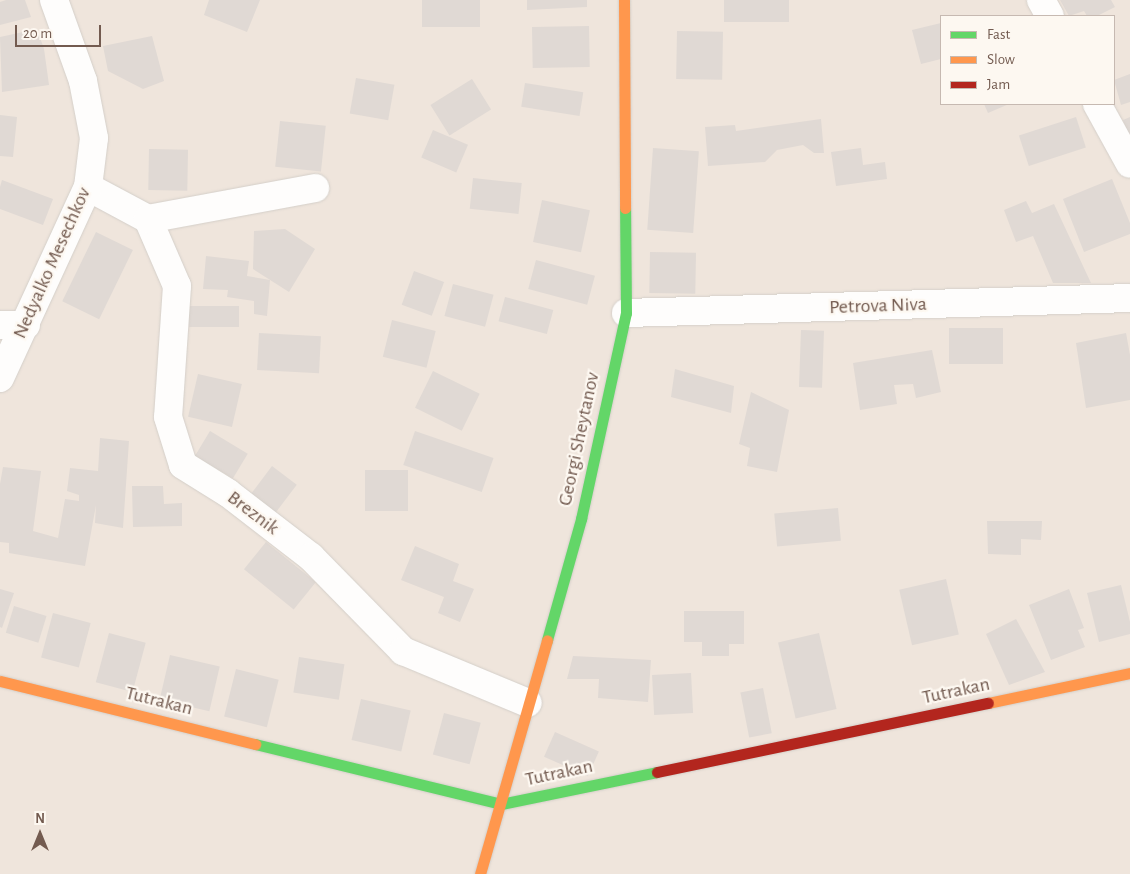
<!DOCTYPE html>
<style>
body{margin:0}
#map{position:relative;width:1130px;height:874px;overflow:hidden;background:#f7f3ee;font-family:"Alegreya Sans",sans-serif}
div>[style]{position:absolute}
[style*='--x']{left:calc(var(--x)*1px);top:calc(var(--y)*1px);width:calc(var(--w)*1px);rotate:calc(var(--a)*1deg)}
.residential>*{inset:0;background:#efe5dc}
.building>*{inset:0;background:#e0d9d4;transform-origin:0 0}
.roads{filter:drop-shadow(0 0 1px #d4cfc9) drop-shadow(0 0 1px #d4cfc9)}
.street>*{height:28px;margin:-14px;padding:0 14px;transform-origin:14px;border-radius:14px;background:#fefdfc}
.fast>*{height:11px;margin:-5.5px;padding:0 5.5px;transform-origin:5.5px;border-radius:5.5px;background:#63d668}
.slow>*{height:11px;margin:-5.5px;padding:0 5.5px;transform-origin:5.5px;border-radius:5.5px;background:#ff974d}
.jam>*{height:11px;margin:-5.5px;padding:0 5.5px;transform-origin:5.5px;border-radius:5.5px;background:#b3261e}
span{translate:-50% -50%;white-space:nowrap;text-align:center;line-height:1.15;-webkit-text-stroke:4.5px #fdf8f1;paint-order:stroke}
.street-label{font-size:20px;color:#735b50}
.legend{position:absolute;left:940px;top:15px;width:175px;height:90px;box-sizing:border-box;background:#fdf8f1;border:1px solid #c6b9b1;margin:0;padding:6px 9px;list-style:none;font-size:15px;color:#735b50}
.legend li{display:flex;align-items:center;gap:10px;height:25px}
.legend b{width:25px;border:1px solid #c6b9b1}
.north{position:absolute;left:15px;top:809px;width:50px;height:50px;-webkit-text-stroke:4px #fdf8f1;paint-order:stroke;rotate:0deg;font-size:14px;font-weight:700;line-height:20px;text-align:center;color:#735b50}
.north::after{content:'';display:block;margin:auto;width:18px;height:22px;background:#735b50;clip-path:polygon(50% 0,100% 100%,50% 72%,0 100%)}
.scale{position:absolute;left:15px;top:25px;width:86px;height:22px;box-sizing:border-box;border:2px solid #735b50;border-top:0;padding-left:6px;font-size:15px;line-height:18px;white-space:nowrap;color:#735b50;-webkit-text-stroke:4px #fdf8f1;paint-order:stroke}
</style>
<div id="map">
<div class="residential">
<i style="clip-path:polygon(evenodd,0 0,1130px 0,1130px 874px,0 874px,0 0,941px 16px,1114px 16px,1114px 104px,941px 104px,941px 16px)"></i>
</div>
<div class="building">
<i style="clip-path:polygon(6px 0,25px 0,31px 17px,0 25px,0 2px)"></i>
<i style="clip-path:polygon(209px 0,260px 0,247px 32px,204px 15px)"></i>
<i style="left:422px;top:0;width:58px;height:27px"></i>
<i style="clip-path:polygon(527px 0,587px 0,587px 7px,527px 10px)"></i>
<i style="left:724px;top:0;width:65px;height:22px"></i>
<i style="clip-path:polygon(1060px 0,1111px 0,1115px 7px,1097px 16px,1087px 16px,1084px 11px,1069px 16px)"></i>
<i style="clip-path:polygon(941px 23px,941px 59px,921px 64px,912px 30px)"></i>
<i style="left:589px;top:26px;width:41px;height:57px;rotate:89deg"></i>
<i style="clip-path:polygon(37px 29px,44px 49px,49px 85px,2px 92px,0 37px)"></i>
<i style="left:677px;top:31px;width:46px;height:48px;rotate:1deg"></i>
<i style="clip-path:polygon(152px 36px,164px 81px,143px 89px,108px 71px,103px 46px)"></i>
<i style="clip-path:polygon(1130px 74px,1130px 102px,1121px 105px,1114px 80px)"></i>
<i style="left:356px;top:78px;width:39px;height:36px;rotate:10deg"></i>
<i style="left:472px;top:79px;width:36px;height:49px;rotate:58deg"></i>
<i style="left:525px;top:83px;width:59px;height:24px;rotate:9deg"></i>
<i style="clip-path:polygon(984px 104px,1009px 104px,988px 113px)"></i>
<i style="clip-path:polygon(0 115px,17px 117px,13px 157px,0 156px)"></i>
<i style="left:1076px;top:117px;width:32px;height:60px;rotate:72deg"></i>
<i style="clip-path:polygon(1130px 117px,1130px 138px,1123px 120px)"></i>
<i style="clip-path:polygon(821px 119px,824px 153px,814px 153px,803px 145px,777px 150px,765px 162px,708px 166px,705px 127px,735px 125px,736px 131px)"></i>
<i style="left:280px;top:121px;width:46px;height:46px;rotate:6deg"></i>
<i style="left:433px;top:130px;width:38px;height:30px;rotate:23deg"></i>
<i style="left:653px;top:148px;width:46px;height:82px;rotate:4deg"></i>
<i style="clip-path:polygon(861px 148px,863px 165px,885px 162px,887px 179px,836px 186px,831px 152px)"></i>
<i style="left:149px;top:149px;width:39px;height:41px;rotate:1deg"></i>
<i style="left:473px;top:178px;width:49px;height:31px;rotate:6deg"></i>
<i style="clip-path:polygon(1112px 179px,1130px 223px,1130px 234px,1084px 252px,1063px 199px)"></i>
<i style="clip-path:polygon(2px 180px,53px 199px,43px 225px,0 209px,0 187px)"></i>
<i style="left:542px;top:200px;width:49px;height:43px;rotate:12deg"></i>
<i style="clip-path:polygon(1026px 201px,1032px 213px,1054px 204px,1091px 283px,1053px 283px,1033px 236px,1016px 242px,1004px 210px)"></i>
<i style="clip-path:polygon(285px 229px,315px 249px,289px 292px,253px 269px,254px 231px)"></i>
<i style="left:96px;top:232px;width:41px;height:77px;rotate:26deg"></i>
<i style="left:650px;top:252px;width:46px;height:41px;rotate:1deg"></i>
<i style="clip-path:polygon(206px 256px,249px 261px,247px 276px,270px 280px,267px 316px,254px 314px,254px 301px,227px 297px,228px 290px,203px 289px)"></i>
<i style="left:536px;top:260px;width:61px;height:30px;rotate:15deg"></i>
<i style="left:414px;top:271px;width:32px;height:36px;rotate:20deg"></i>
<i style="left:453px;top:284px;width:42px;height:33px;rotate:15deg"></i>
<i style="left:505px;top:297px;width:50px;height:25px;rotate:15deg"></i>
<i style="left:189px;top:306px;width:50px;height:21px"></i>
<i style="left:392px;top:320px;width:45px;height:38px;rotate:14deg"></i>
<i style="left:949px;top:328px;width:54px;height:36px"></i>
<i style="left:801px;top:330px;width:23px;height:57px;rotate:2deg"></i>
<i style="left:259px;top:333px;width:62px;height:37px;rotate:3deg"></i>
<i style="clip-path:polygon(1126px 333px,1130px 355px,1130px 400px,1086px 408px,1076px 343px)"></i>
<i style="clip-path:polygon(932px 350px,941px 392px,916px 398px,913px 384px,894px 385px,897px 404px,860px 410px,853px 363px)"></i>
<i style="clip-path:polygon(675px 369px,734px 386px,731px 413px,671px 397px)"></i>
<i style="left:433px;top:371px;width:52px;height:41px;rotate:26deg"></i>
<i style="left:198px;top:374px;width:45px;height:44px;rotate:13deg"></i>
<i style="clip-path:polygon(751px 392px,789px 410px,777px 472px,747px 466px,750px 448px,739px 444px)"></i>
<i style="left:210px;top:431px;width:44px;height:29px;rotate:31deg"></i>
<i style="left:415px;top:431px;width:83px;height:36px;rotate:19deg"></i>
<i style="clip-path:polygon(100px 438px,129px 441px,123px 528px,95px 523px,96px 505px,85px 566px,9px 553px,9px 543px,0 542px,0 484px,3px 467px,41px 471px,33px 531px,58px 538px,65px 499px,79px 501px,79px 495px,67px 491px,70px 468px,98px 471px)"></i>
<i style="left:272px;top:466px;width:31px;height:40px;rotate:37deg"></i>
<i style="left:365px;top:470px;width:43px;height:41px"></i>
<i style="clip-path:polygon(132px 486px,163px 486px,164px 504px,182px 503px,182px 526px,133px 527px)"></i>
<i style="left:838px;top:508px;width:33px;height:64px;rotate:85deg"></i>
<i style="clip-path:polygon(987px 521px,1042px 521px,1041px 540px,1021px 539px,1021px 555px,988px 554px)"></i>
<i style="left:266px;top:542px;width:64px;height:35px;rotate:39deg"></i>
<i style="clip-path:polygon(415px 546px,459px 564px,453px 581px,474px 589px,460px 622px,438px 613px,444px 597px,401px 580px)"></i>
<i style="left:946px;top:579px;width:57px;height:48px;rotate:77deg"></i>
<i style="clip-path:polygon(1121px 585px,1130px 622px,1130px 634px,1099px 642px,1087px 593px)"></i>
<i style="clip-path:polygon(0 589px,14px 593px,2px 628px,0 627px)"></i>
<i style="clip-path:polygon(1069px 589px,1084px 628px,1078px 630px,1085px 647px,1051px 660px,1029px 605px)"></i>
<i style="left:14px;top:606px;width:34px;height:28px;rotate:17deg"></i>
<i style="clip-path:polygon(684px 611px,744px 611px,744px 644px,729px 644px,729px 656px,702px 656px,702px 642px,684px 642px)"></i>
<i style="left:53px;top:613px;width:39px;height:46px;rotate:15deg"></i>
<i style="clip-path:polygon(1016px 619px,1045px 672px,1009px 685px,986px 634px)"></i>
<i style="left:109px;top:633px;width:38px;height:51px;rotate:15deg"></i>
<i style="left:819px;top:633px;width:78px;height:42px;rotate:77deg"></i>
<i style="left:170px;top:655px;width:51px;height:46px;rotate:13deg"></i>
<i style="clip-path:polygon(573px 656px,651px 660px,648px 702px,598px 698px,599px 679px,567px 679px)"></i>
<i style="left:299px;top:657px;width:46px;height:36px;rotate:9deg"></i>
<i style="left:236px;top:669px;width:44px;height:49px;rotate:14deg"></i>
<i style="left:691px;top:673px;width:40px;height:39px;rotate:87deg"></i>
<i style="left:763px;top:688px;width:46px;height:23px;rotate:79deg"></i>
<i style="left:361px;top:699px;width:51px;height:42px;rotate:13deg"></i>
<i style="left:444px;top:713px;width:38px;height:43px;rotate:15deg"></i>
<i style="left:555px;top:732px;width:48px;height:27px;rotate:24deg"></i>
</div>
<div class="roads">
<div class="street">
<i style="--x:1041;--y:0;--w:18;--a:61"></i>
<i style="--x:1097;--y:104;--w:68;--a:61.2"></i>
<i style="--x:88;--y:187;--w:68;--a:28.1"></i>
<i style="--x:148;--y:219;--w:73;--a:66.6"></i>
<i style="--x:177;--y:286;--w:131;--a:93.9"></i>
<i style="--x:168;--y:417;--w:50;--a:72.6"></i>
<i style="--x:183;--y:465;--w:53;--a:31.9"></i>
<i style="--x:228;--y:493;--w:105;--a:37.6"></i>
<i style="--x:311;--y:557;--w:132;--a:45.6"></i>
<i style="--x:403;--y:651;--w:135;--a:22.6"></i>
<i style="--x:148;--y:219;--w:170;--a:-10.5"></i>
<i style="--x:626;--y:313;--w:504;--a:-1.7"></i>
<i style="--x:0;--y:325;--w:26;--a:0"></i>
<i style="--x:0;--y:378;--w:210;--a:-65.3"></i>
<i style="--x:88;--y:187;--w:49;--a:-83"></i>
<i style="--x:94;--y:138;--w:58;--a:-100.9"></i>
<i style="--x:83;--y:81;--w:86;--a:-109.7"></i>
</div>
<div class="fast">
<i style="--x:547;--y:640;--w:126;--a:-74.3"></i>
<i style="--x:581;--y:519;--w:211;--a:-77.7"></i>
<i style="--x:626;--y:313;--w:105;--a:-90.5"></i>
<i style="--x:255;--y:744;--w:253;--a:13.7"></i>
<i style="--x:501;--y:804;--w:159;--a:-11.6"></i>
</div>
<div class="slow">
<i style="--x:624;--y:0;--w:208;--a:89.7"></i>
<i style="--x:0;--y:681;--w:263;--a:13.9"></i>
<i style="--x:988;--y:703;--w:145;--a:-11.9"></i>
<i style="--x:480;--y:874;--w:243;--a:-74"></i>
</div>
<div class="jam">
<i style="--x:657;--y:772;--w:338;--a:-11.8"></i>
</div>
</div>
<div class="street-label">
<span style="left:52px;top:263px;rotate:-66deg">Nedyalko Mesechkov</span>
<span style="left:878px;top:306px;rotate:-2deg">Petrova Niva</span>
<span style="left:579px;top:439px;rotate:-78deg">Georgi Sheytanov</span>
<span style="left:253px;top:513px;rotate:37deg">Breznik</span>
<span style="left:956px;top:691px;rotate:-12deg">Tutrakan</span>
<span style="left:159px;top:701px;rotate:14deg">Tutrakan</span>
<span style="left:559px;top:773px;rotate:-12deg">Tutrakan</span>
</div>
<ul class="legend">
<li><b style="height:6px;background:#63d668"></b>Fast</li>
<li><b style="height:6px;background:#ff974d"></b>Slow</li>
<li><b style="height:6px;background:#b3261e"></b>Jam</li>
</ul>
<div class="north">N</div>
<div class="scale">20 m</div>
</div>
